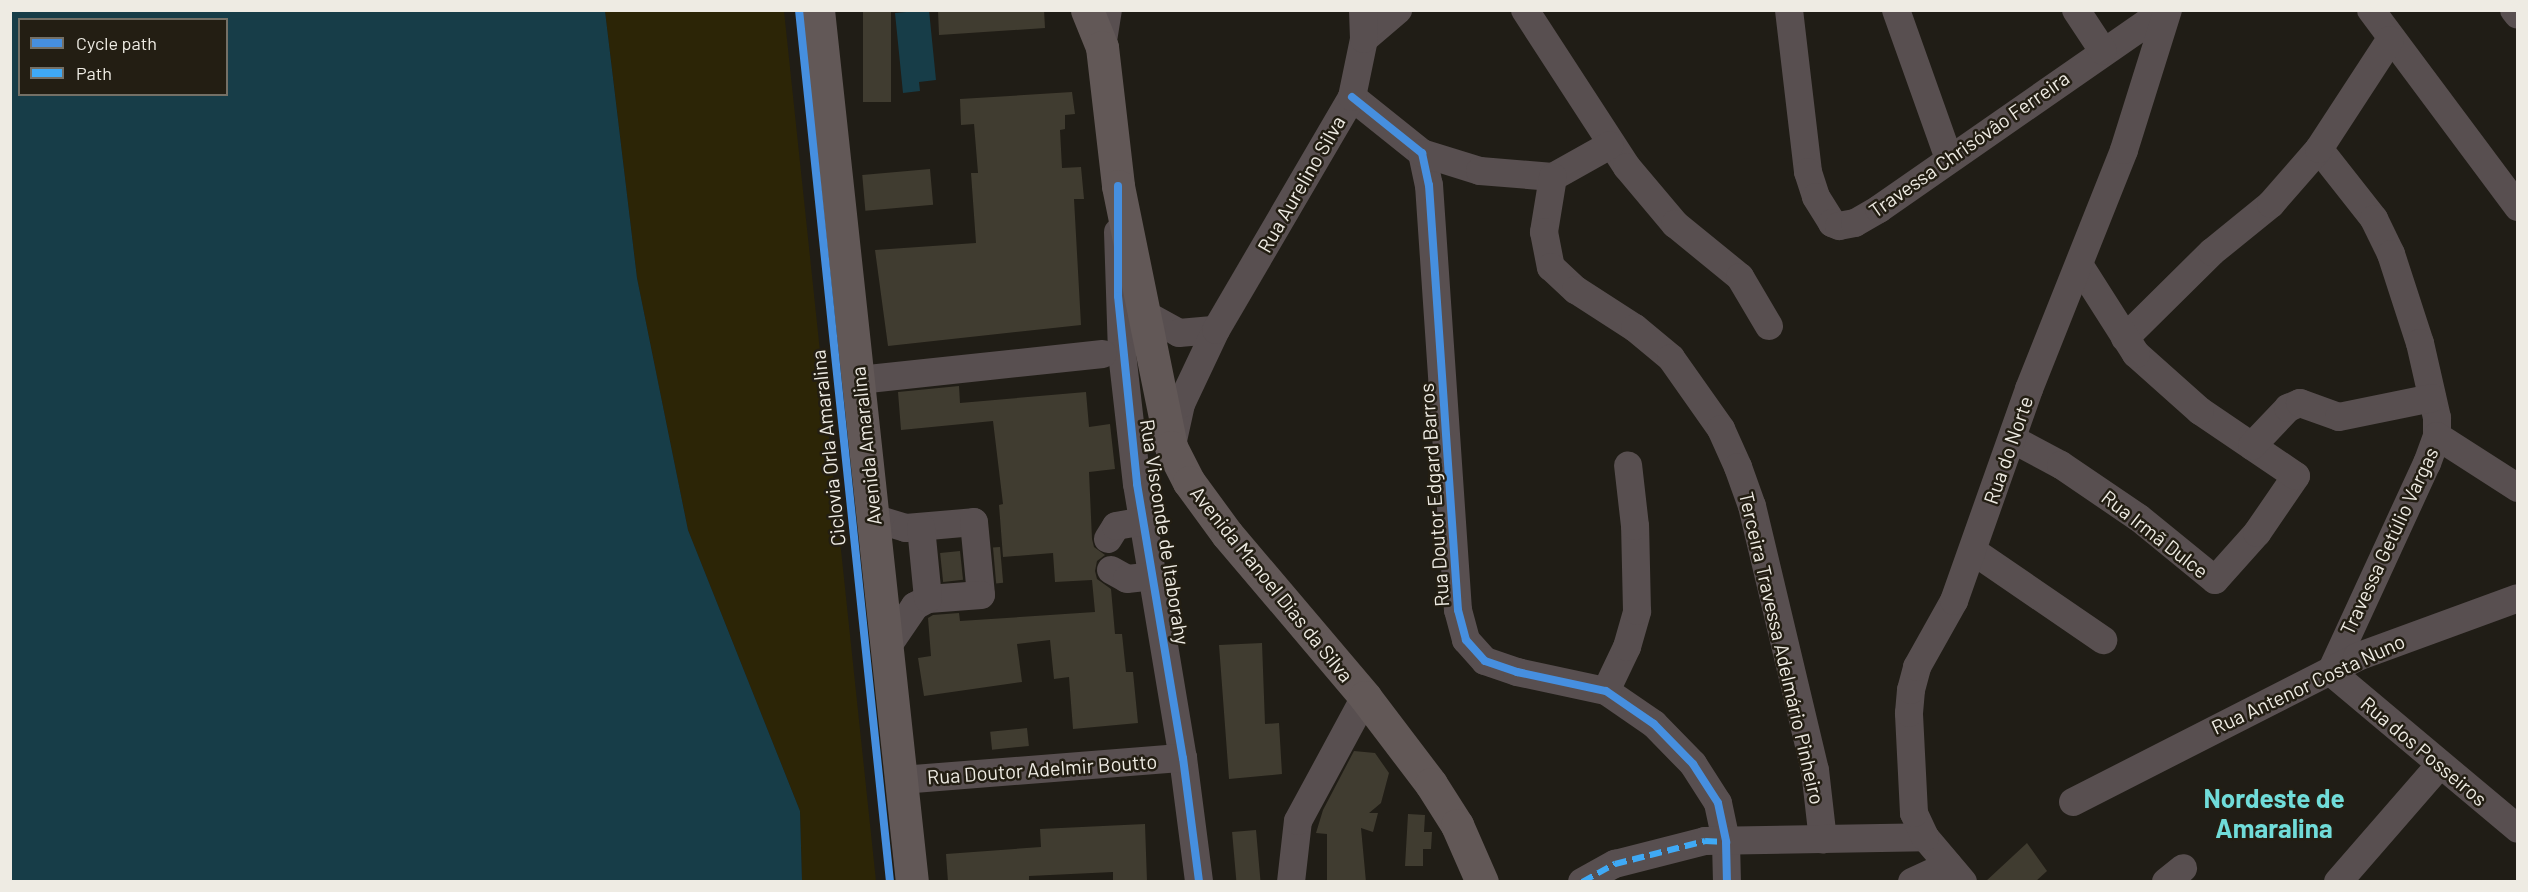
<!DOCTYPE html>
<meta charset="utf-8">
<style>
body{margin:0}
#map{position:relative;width:2528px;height:892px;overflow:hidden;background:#201d16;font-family:Barlow,sans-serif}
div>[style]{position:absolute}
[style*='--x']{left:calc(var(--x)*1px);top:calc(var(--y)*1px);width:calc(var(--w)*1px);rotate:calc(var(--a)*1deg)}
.sand>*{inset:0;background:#2c2506}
.water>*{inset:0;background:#173d48}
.building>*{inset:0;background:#403c30;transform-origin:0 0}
.minor>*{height:28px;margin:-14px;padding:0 14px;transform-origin:14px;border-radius:14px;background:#584f50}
.major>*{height:33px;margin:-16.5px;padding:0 16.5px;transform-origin:16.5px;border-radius:16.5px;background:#625857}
.quiet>*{height:6px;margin-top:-3px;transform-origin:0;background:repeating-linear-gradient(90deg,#3fa9f5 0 12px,transparent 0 18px)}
.cycleway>*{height:8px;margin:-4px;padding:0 4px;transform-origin:4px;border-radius:4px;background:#468fdf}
span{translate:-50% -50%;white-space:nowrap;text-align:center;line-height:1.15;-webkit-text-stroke:5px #231e13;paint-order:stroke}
.street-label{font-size:20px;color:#eeebe3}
.district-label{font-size:26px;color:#70dcd9;font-weight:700}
.frame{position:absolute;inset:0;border:12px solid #eeebe3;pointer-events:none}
.legend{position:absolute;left:18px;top:18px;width:210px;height:78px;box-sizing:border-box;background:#231e13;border:2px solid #747066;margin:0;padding:8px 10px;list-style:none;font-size:18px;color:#eeebe3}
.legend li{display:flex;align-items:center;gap:12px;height:30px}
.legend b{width:30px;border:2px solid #747066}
</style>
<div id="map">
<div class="sand">
<i style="clip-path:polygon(605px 11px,784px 11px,876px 881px,802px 881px,800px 811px,688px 530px,637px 278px)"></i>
</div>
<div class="water">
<i style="clip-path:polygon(929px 10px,936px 80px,919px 82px,920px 91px,903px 93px,895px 13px)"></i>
<i style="clip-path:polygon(evenodd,10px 11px,605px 11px,637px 278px,688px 530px,800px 811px,802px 881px,11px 881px,10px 11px,20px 20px,226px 20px,226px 94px,20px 94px,20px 20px)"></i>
</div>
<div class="building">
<i style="left:863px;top:10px;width:28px;height:92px"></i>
<i style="clip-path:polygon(938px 10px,1044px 10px,1045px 28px,939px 35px)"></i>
<i style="clip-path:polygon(1072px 92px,1075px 114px,1065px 115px,1065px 129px,1060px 130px,1062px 168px,1081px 167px,1084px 199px,1074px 199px,1081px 325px,888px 346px,875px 250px,976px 243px,971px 173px,978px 173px,974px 124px,961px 125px,960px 99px)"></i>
<i style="left:930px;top:169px;width:36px;height:68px;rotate:85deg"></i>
<i style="clip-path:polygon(959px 386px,960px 403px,1086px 392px,1089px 427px,1110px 424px,1115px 469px,1089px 472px,1092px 539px,1094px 547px,1105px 555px,1097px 561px,1095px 571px,1097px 579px,1111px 589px,1115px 634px,1122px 634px,1126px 672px,1133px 672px,1138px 723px,1073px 729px,1069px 677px,1054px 679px,1050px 640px,1017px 644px,1022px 682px,924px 696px,918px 658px,931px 656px,928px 618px,933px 615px,959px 613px,960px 621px,1095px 612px,1092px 580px,1055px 582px,1053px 553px,1003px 557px,999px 505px,1003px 504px,993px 421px,901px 430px,898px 392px)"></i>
<i style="left:1000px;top:547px;width:36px;height:7px;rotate:85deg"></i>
<i style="left:960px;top:551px;width:29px;height:20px;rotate:84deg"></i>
<i style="clip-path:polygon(1262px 643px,1265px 724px,1279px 723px,1282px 774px,1229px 779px,1219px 645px)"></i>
<i style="left:1027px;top:728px;width:18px;height:37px;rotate:84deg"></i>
<i style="clip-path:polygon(1354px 751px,1375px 753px,1389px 773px,1381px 803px,1369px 813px,1378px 813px,1373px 832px,1361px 828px,1366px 882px,1327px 882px,1327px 834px,1316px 833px,1323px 810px)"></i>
<i style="clip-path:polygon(1408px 814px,1425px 815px,1424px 832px,1432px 832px,1431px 849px,1423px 849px,1423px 866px,1405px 866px)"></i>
<i style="clip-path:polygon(1145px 824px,1147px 882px,1113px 882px,1113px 872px,1029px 876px,1029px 882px,948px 882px,946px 854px,1041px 847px,1040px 829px)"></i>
<i style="left:1256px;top:830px;width:52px;height:24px;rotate:85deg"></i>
<i style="clip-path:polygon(2027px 843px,2047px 871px,2035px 882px,1985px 882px)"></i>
</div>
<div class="minor">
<i style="--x:1525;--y:10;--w:187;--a:57"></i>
<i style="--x:1627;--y:167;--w:75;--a:49.9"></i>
<i style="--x:1675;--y:224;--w:84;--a:39.2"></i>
<i style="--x:1740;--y:277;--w:57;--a:59.4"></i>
<i style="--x:1789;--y:10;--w:163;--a:83.3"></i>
<i style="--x:1808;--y:172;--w:26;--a:72"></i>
<i style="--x:1816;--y:197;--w:31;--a:58"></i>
<i style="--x:1832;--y:223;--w:8;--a:23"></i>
<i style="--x:1839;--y:226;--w:16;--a:-11"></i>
<i style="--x:1855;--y:223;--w:28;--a:-30"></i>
<i style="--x:1879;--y:209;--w:348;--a:-34.8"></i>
<i style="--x:1896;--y:10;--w:158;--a:70.4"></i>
<i style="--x:2076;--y:10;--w:49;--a:56.6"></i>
<i style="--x:2371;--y:10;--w:246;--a:53.3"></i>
<i style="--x:2514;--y:10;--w:6;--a:51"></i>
<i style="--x:1364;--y:39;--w:45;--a:-40.5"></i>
<i style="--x:1102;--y:47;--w:37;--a:-81"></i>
<i style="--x:1352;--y:97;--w:90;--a:38.7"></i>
<i style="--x:1422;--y:153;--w:33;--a:78"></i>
<i style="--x:1429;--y:185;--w:426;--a:86.1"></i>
<i style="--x:1458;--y:610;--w:31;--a:75"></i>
<i style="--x:1466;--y:640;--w:28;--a:48"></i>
<i style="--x:1485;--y:661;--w:34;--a:19"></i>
<i style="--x:1517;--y:672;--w:91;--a:12.1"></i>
<i style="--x:1606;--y:691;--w:58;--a:34.5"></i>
<i style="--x:1654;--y:724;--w:56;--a:45.7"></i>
<i style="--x:1693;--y:764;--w:46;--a:57.3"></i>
<i style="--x:1718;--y:803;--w:40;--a:78"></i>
<i style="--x:1726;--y:842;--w:40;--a:88.6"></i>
<i style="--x:2319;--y:149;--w:89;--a:51.8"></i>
<i style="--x:2374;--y:219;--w:39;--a:64"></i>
<i style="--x:2391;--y:254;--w:94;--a:72"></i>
<i style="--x:2420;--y:343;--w:77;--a:77.2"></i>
<i style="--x:2437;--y:418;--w:18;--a:90"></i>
<i style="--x:2437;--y:436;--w:29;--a:110"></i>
<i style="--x:2427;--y:463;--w:230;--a:114.7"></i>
<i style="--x:1422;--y:153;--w:61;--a:17.2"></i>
<i style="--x:1480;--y:171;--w:73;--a:4.7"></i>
<i style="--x:1553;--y:177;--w:65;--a:-29.3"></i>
<i style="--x:1553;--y:177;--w:56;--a:99.3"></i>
<i style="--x:1544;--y:232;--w:36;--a:79"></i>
<i style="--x:1551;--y:267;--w:34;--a:43"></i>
<i style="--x:1576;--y:290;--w:70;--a:32.8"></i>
<i style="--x:1635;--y:328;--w:47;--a:39.8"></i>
<i style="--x:1671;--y:358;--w:87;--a:54.8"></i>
<i style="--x:1721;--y:429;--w:42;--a:65.9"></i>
<i style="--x:1738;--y:467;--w:41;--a:70.3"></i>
<i style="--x:1752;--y:506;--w:271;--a:76.6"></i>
<i style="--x:1815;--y:770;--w:70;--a:83.5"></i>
<i style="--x:1118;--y:232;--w:121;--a:88.1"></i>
<i style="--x:1122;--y:353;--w:132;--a:83.5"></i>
<i style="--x:1137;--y:484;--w:278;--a:80.5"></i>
<i style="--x:1183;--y:758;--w:125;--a:82.6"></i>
<i style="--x:1141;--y:312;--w:43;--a:28.9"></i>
<i style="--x:1179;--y:333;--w:37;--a:-5"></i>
<i style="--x:2125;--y:338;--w:122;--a:-44.7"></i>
<i style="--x:2212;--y:252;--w:76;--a:-39.1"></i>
<i style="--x:2271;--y:204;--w:73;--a:-48.9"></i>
<i style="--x:2319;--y:149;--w:130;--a:-56.9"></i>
<i style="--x:859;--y:380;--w:245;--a:-6.1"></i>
<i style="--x:2437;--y:436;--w:96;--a:32.7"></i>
<i style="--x:2012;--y:439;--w:55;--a:28"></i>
<i style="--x:2061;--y:465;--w:94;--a:34.2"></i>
<i style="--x:2139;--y:518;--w:98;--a:39.2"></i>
<i style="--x:2215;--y:580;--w:63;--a:-48.2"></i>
<i style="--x:2257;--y:533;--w:69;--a:-55.6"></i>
<i style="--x:2296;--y:476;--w:116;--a:-145.9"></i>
<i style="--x:2200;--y:411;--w:86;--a:-138.3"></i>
<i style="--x:2136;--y:354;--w:104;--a:-122.5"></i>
<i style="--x:1172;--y:445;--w:42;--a:-77.6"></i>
<i style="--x:1181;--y:404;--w:82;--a:-64.7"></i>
<i style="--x:1216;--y:330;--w:270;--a:-59.7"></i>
<i style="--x:1352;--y:97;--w:59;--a:-78.3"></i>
<i style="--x:1364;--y:39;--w:29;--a:-92"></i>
<i style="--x:2252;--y:446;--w:52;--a:-46.5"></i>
<i style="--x:2288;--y:408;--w:13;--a:-23"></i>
<i style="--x:2300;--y:403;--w:41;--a:19.7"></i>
<i style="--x:2339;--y:417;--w:95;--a:-11.5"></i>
<i style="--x:873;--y:518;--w:34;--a:17"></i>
<i style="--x:906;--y:528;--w:68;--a:-5"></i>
<i style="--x:974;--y:522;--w:73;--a:84.5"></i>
<i style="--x:981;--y:595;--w:53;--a:175.7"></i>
<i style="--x:928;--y:599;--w:15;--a:152"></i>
<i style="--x:915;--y:606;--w:50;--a:124.3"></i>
<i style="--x:921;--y:527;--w:72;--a:84.4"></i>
<i style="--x:1108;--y:539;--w:15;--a:-58"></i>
<i style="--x:1116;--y:526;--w:28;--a:-10"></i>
<i style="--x:1973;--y:551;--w:158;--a:34.4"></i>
<i style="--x:1111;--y:570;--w:18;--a:29"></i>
<i style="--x:1127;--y:579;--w:27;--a:-6"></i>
<i style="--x:2331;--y:672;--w:244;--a:40"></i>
<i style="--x:1606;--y:691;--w:49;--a:-64.5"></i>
<i style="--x:1627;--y:647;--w:37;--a:-74"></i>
<i style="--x:1637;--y:611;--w:85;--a:-91.3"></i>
<i style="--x:1635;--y:526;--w:61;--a:-96.5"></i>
<i style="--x:901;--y:780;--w:283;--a:-4.5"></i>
<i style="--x:2073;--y:802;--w:319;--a:-27"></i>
<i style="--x:2357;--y:657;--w:171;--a:-20.1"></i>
<i style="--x:1291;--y:882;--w:61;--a:-83.5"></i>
<i style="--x:1298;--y:821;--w:141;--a:-61.6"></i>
<i style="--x:1582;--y:882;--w:38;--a:-29"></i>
<i style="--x:1615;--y:864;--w:93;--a:-14.3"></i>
<i style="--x:1705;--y:841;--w:220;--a:-1"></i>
<i style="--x:1912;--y:882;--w:40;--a:-25"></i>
<i style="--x:1963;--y:882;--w:59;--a:-130.2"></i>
<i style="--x:1925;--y:837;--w:26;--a:-115"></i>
<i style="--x:1914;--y:813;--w:100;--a:-92.9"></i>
<i style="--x:1909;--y:713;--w:23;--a:-85"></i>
<i style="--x:1911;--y:690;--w:24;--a:-75"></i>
<i style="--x:1917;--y:667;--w:76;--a:-60.7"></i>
<i style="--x:1954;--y:601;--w:225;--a:-70.5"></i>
<i style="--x:2029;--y:389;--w:257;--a:-68.3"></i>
<i style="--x:2124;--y:150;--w:147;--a:-72.6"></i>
<i style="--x:2166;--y:882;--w:22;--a:-39"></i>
<i style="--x:2338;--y:882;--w:154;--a:-49"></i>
</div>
<div class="major">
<i style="--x:818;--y:10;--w:877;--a:83.85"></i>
<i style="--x:1087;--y:10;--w:40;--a:68"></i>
<i style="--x:1102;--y:47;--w:140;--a:83.4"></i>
<i style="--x:1118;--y:186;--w:266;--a:78.5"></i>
<i style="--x:1171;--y:447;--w:39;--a:63"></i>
<i style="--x:1189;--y:482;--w:64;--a:53.8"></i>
<i style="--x:1227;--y:534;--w:214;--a:49.7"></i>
<i style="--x:1365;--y:697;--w:109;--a:52.8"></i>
<i style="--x:1431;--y:784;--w:49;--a:57.6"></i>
<i style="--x:1457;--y:825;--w:62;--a:66.3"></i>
</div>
<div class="quiet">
<i style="--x:1582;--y:882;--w:38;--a:-29"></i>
<i style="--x:1615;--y:864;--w:93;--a:-14.3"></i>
<i style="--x:1705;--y:841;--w:21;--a:3"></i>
</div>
<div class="cycleway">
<i style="--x:799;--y:10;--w:877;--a:84.04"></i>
<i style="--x:1352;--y:97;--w:90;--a:38.7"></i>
<i style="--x:1422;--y:153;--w:33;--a:78"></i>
<i style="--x:1429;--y:185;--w:426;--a:86.1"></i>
<i style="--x:1458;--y:610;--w:31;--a:75"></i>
<i style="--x:1466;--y:640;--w:28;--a:48"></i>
<i style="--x:1485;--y:661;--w:34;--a:19"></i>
<i style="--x:1517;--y:672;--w:91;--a:12.1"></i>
<i style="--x:1606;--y:691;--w:58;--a:34.5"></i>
<i style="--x:1654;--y:724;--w:56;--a:45.7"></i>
<i style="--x:1693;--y:764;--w:46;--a:57.3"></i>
<i style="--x:1718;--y:803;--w:40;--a:78"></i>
<i style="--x:1726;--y:842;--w:40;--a:88.6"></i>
<i style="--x:1118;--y:186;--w:110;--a:90"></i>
<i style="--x:1118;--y:296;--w:189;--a:84.2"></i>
<i style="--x:1137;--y:484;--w:278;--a:80.5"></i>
<i style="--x:1183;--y:758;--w:125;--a:82.6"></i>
</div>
<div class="street-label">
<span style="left:1969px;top:144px;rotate:-35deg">Travessa Chrisóvâo Ferreira</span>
<span style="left:1301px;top:184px;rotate:-60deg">Rua Aurelino Silva</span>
<span style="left:866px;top:446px;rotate:-96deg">Avenida Amaralina</span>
<span style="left:828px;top:448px;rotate:-96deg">Ciclovia Orla Amaralina</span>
<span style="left:2008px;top:450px;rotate:-71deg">Rua do Norte</span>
<span style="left:1434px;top:495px;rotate:-94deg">Rua Doutor Edgard Barros</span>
<span style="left:1165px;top:532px;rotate:81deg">Rua Visconde de Itaborahy</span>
<span style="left:2155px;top:534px;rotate:38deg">Rua Irmã Dulce</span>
<span style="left:2389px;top:541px;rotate:-65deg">Travessa Getúlio Vargas</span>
<span style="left:1272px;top:584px;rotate:51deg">Avenida Manoel Dias da Silva</span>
<span style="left:1782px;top:648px;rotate:77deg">Terceira Travessa Adelmário Pinheiro</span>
<span style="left:2308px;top:684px;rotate:-25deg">Rua Antenor Costa Nuno</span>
<span style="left:2424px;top:751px;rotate:40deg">Rua dos Posseiros</span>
<span style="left:1042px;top:769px;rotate:-4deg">Rua Doutor Adelmir Boutto</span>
</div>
<div class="district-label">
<span style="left:2274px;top:813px">Nordeste de<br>Amaralina</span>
</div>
<div class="frame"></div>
<ul class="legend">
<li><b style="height:8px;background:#468fdf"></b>Cycle path</li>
<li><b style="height:8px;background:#3fa9f5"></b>Path</li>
</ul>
</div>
